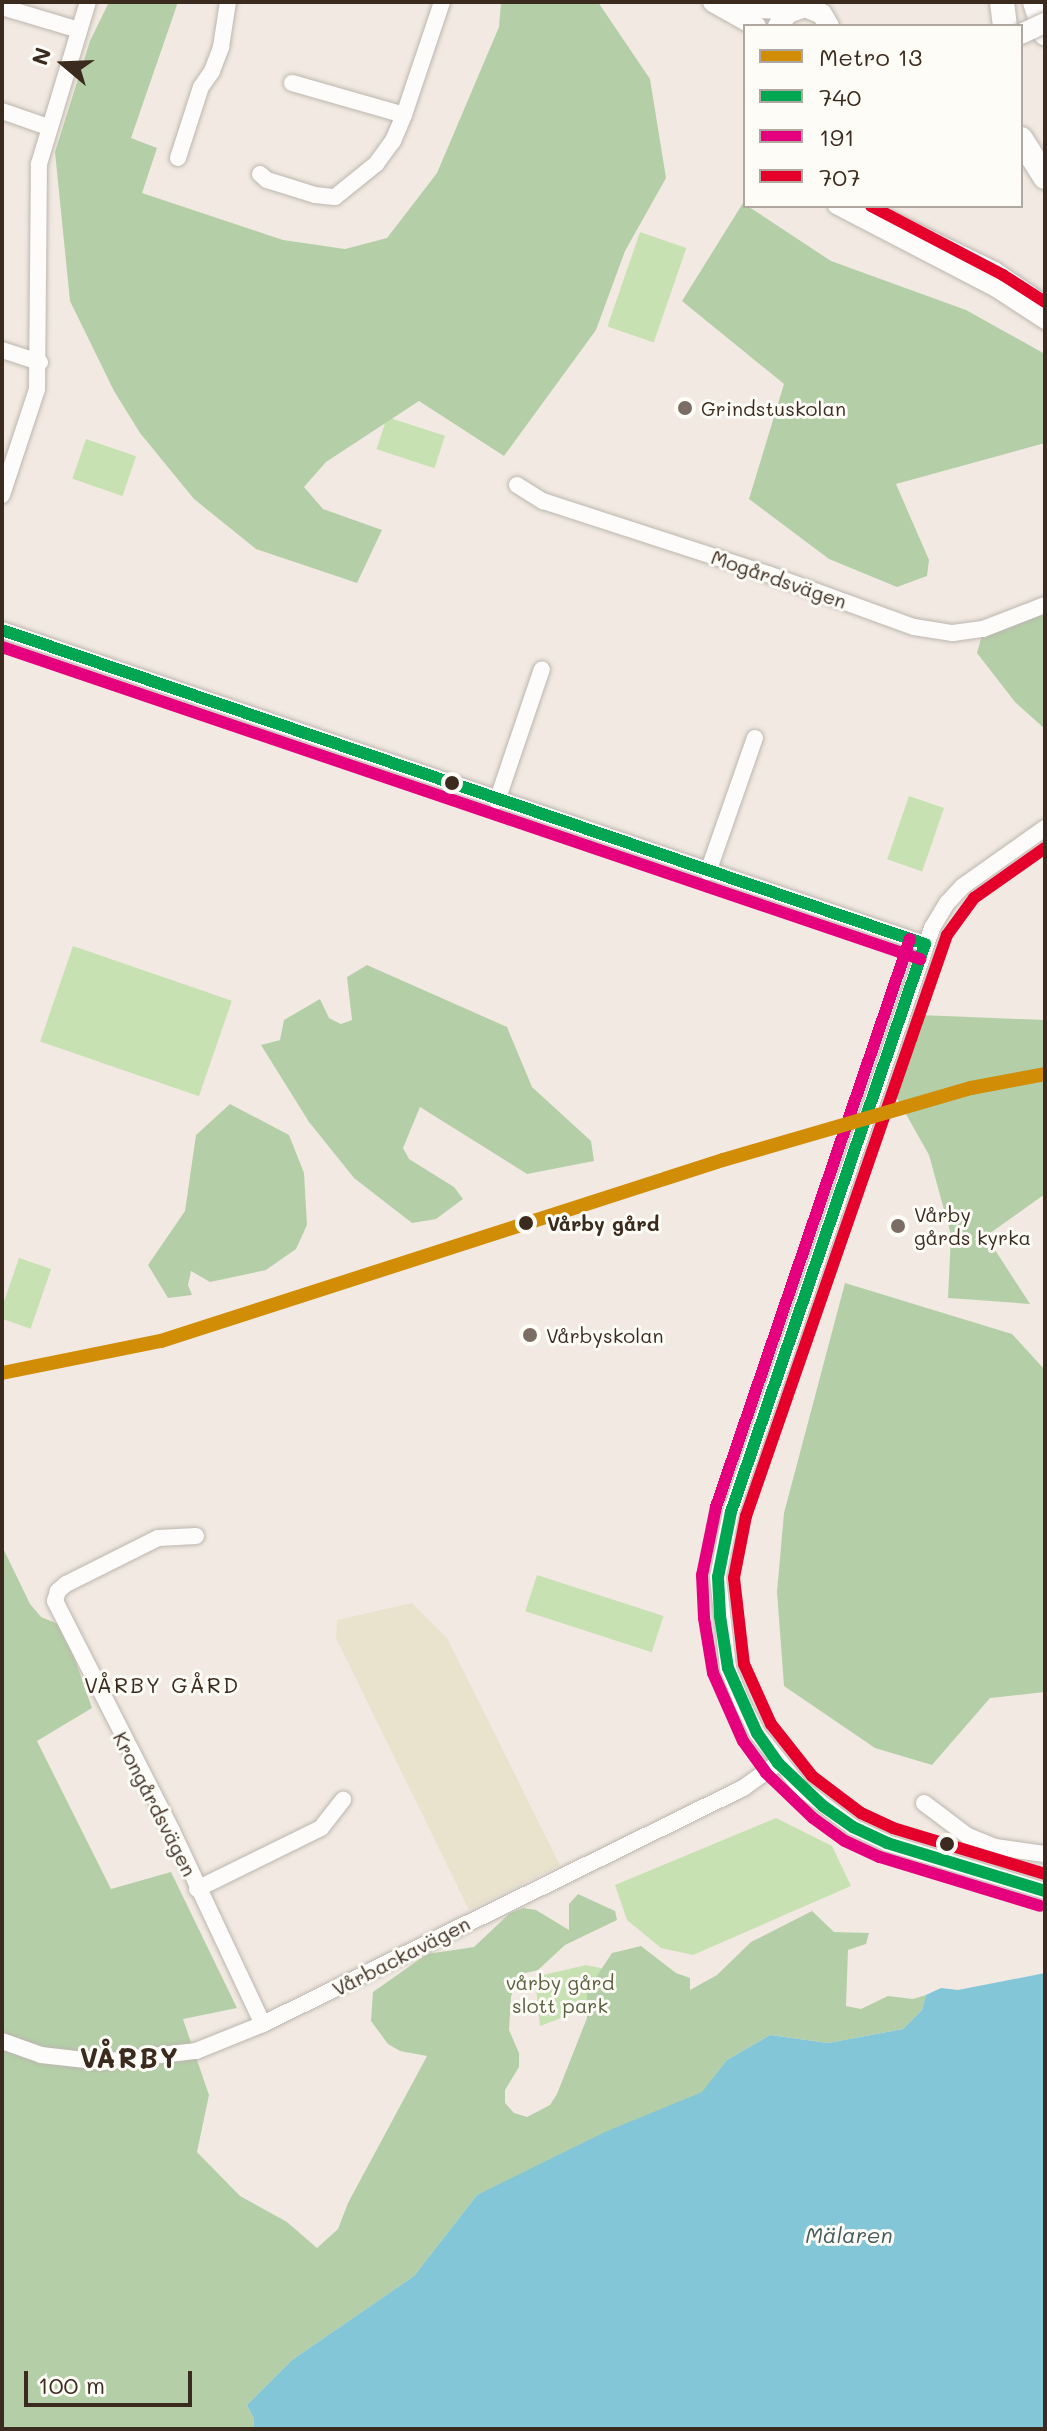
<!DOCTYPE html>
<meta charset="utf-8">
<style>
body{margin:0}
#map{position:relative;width:1047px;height:2431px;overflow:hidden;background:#f2eae2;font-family:Mali,sans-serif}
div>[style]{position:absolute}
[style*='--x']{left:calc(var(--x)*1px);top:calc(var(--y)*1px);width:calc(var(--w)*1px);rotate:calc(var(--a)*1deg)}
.built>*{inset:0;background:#e9e2cc}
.green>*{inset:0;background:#c7e1b2;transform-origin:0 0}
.forest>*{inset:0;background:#b4cfa7}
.water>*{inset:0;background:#83c6d8}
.roads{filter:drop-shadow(0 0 2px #bcb6af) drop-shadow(0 0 2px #bcb6af)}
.minor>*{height:16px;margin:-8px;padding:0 8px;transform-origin:8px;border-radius:8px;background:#fdfcfb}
.major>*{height:20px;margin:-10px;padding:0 10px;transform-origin:10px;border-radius:10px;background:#fdfcfb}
.highway>*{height:24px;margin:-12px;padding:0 12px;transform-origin:12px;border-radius:12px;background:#fdfcfb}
.bridges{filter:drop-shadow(0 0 2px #bcb6af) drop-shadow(0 0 2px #bcb6af)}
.major-bridge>*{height:20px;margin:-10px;padding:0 10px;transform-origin:10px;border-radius:10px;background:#fdfcfb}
.bus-1>*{height:12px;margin:-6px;padding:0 6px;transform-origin:6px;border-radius:6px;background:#00a651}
.bus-2>*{height:12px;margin:-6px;padding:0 6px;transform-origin:6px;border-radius:6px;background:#e5007d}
.bus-3>*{height:12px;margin:-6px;padding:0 6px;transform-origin:6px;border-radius:6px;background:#e4002b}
.metro-1>*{height:14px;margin:-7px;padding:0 7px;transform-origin:7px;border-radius:7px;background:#d18d06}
.dots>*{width:22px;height:22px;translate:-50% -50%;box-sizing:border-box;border:4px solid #fdfcf7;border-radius:50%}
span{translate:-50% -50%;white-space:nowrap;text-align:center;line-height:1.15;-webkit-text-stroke:6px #fdfcf7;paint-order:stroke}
.poi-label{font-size:20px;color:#3b2a1e}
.left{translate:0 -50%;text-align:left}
.street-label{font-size:20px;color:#3b2a1e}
.stop-label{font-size:20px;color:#3b2a1e;font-weight:700}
.park-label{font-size:20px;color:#5a5f3e}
.neighbourhood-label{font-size:22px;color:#3b2a1e;letter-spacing:2px}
.water-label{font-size:22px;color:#445b5d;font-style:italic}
.district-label{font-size:28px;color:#3b2a1e;font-weight:700;letter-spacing:2px}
.frame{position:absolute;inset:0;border:4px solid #3b2a1e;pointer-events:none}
.legend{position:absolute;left:743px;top:24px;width:280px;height:184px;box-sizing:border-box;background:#fdfcf7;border:2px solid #afa8a0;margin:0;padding:10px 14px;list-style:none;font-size:24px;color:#3b2a1e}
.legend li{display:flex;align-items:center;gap:16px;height:40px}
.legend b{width:40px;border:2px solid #afa8a0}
.north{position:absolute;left:24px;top:24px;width:80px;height:80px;-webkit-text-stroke:6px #fdfcf7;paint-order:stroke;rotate:289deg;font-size:22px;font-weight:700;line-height:32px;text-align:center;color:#3b2a1e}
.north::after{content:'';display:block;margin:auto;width:28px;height:36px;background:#3b2a1e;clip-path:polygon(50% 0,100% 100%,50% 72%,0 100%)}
.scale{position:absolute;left:24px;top:2371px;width:168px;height:36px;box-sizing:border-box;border:4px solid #3b2a1e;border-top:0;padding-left:10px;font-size:24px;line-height:28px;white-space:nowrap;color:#3b2a1e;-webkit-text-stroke:6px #fdfcf7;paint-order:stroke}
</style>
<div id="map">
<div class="built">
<i style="clip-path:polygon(412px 1603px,447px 1638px,560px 1865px,469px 1910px,336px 1638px,337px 1620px)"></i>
</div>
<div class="green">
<i style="left:640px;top:232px;width:49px;height:100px;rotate:19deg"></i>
<i style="left:387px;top:417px;width:61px;height:34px;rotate:18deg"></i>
<i style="left:86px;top:439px;width:53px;height:42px;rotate:19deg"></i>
<i style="left:909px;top:796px;width:37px;height:67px;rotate:19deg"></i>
<i style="left:73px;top:946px;width:168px;height:101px;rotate:19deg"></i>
<i style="left:19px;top:1258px;width:34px;height:63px;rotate:19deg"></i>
<i style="left:537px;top:1575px;width:133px;height:38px;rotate:18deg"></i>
<i style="clip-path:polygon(776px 1818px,832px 1846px,851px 1886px,693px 1955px,661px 1948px,627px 1920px,615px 1885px)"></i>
<i style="clip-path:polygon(586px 1965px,677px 1984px,590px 2007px,540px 2026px,535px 1977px)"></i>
</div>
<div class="forest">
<i style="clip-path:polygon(109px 2px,178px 2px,131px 138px,157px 148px,142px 193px,283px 240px,345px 249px,387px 238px,437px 173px,499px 27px,501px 2px,598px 2px,650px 79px,666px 178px,625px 251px,596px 330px,504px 456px,419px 401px,326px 462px,304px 487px,323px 509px,382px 530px,357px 583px,256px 549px,194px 499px,140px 433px,114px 391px,70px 301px,55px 152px,90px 41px)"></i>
<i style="clip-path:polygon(743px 203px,831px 261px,966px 310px,1045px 354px,1045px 443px,896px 484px,929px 560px,927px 576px,897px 587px,829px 559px,749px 499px,784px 384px,682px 301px)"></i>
<i style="clip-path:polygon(1045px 613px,1045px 729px,1015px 702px,977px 653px,982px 635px)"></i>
<i style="clip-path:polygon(367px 965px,507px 1027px,532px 1087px,591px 1141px,594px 1161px,527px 1174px,420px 1107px,403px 1148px,409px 1159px,454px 1187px,463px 1199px,436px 1219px,412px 1223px,354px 1178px,309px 1122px,261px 1045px,280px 1040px,284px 1020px,320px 999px,329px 1018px,341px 1024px,352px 1020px,347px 977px)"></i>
<i style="clip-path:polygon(919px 1015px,1045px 1020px,1045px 1194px,986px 1236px,1030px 1304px,948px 1298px,951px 1235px,929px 1155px,889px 1084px)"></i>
<i style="clip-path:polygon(230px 1104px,289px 1135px,304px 1173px,307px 1225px,296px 1249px,266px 1270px,210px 1282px,191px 1271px,188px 1285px,192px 1295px,168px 1298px,148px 1265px,185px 1211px,196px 1135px)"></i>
<i style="clip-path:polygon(845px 1283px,1012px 1334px,1045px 1370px,1045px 1692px,990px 1698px,932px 1765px,875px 1748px,784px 1686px,777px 1592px,784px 1513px)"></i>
<i style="clip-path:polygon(2px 1546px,30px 1604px,41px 1617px,63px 1626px,92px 1708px,37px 1741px,111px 1889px,171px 1872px,237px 2008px,183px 2019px,209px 2095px,197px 2152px,240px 2196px,287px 2222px,317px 2248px,338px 2229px,348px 2203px,427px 2056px,400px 2051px,388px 2044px,371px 2021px,373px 1992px,427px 1954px,474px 1947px,510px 1913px,523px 1908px,536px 1910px,569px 1930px,569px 1904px,578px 1894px,615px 1911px,617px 1920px,565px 1945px,538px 1970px,517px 1975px,511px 1997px,509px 2030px,519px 2053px,519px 2067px,505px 2090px,505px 2103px,514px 2113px,527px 2117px,550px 2105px,557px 2094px,587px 2018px,587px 1991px,612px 1953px,641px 1946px,676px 1973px,690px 1978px,690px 1990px,717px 1975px,751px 1942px,812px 1911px,834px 1932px,869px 1933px,866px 1944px,848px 1950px,846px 2006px,861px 2009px,888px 1996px,913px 1999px,926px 1995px,922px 2010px,903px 2029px,828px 2043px,770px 2035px,727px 2060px,703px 2092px,477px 2195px,414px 2276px,292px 2360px,247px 2405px,254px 2419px,253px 2429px,2px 2429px)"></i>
</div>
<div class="water">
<i style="clip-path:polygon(1045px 1973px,1045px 2429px,253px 2429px,254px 2419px,247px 2405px,292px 2360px,414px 2276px,477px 2195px,605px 2132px,702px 2092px,727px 2060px,770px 2035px,828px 2043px,903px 2029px,922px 2010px,926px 1995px,941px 1988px,958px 1990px)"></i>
</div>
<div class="roads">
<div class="minor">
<i style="--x:2;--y:7;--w:80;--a:16.6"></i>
<i style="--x:292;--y:83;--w:116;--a:15.9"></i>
<i style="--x:2;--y:111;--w:49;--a:19.2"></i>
<i style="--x:178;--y:158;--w:75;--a:-72.1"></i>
<i style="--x:201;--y:87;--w:19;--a:-55"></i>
<i style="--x:212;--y:71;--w:26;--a:-69"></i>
<i style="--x:221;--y:47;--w:46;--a:-81.2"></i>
<i style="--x:260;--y:174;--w:9;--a:41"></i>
<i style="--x:267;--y:180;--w:50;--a:17.4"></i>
<i style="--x:315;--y:195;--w:20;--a:6"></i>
<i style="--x:335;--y:197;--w:53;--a:-38.8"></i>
<i style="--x:376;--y:164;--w:29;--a:-54"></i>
<i style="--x:393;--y:141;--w:28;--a:-67"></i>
<i style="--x:404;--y:115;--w:119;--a:-71.4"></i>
<i style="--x:836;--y:206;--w:180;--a:27.4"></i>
<i style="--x:996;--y:289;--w:59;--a:33.1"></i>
<i style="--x:863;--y:206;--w:147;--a:25.9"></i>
<i style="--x:995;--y:270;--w:60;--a:34.2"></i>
<i style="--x:2;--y:350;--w:40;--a:18"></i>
<i style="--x:517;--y:485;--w:31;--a:32"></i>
<i style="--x:543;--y:501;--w:237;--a:18"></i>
<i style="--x:768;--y:574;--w:155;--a:20"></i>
<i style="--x:914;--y:627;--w:39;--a:9"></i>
<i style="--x:953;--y:633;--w:30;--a:-8"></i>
<i style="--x:983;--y:629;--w:66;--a:-21.2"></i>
<i style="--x:2;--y:495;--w:112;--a:-71.7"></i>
<i style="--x:37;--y:389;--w:225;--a:-89.5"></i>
<i style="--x:39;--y:164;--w:169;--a:-73.2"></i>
<i style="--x:2;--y:630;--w:975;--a:18.79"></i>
<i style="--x:497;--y:801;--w:139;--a:-71.2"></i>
<i style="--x:1045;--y:828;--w:100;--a:144.7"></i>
<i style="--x:963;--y:886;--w:23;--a:133"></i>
<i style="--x:947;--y:903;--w:29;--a:121"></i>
<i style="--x:932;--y:928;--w:618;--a:108.99"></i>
<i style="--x:731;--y:1512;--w:66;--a:101.3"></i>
<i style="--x:718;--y:1577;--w:92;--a:83.7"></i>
<i style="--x:728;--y:1668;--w:35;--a:68"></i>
<i style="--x:741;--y:1701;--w:36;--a:63"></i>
<i style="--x:757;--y:1733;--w:70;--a:51.3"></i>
<i style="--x:801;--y:1788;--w:65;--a:36.9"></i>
<i style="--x:853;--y:1827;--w:38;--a:25"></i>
<i style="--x:887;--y:1843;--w:165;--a:16.9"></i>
<i style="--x:708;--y:872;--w:142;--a:-70.7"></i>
<i style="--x:196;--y:1536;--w:38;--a:177"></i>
<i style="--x:158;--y:1538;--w:103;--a:153.4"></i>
<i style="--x:66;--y:1584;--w:11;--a:139"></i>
<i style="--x:58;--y:1591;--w:10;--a:107"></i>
<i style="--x:55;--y:1601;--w:258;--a:63"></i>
<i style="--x:172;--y:1831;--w:213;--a:64.8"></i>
<i style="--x:924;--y:1803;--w:55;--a:36.9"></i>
<i style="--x:968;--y:1836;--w:29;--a:22"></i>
<i style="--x:995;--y:1847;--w:50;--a:8"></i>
<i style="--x:197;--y:1889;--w:138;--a:-26.2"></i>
<i style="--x:321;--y:1828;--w:36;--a:-52"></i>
<i style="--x:2;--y:2041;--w:41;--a:19.7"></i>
<i style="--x:41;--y:2055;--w:61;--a:6.5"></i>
<i style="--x:102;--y:2062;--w:95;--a:-6.7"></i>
<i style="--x:196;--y:2051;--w:72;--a:-21.9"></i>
<i style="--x:263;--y:2024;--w:535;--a:-26.18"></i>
<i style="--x:743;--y:1788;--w:43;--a:-35.5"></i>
</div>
<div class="major">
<i style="--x:713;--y:2;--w:49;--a:29.2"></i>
<i style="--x:744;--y:2;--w:17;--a:21"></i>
<i style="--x:760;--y:8;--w:35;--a:3"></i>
<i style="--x:778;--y:26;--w:16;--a:-52"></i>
<i style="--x:788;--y:13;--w:18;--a:-19"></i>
<i style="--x:805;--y:7;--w:18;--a:22"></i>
<i style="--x:822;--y:14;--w:14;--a:60"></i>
</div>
<div class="highway">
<i style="--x:1002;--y:2;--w:24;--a:83"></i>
<i style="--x:1035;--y:2;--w:33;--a:72"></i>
<i style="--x:1021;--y:139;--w:45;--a:57.7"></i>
</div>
</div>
<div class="bridges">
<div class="major-bridge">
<i style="--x:1021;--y:34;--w:26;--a:-25"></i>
</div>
</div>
<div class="bus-1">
<i style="--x:2;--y:630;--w:975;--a:18.79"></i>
<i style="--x:925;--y:944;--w:600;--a:108.86"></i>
<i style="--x:731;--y:1512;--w:66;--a:101.3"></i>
<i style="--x:718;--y:1577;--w:39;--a:87"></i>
<i style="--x:720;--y:1616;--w:53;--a:81.3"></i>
<i style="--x:728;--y:1668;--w:71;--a:66"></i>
<i style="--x:757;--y:1733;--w:37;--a:55"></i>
<i style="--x:778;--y:1763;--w:62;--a:43.7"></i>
<i style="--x:823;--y:1806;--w:37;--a:35"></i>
<i style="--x:853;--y:1827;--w:38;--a:25"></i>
<i style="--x:887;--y:1843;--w:165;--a:16.9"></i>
</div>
<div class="bus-2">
<i style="--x:2;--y:647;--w:970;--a:18.77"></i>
<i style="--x:910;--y:939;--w:600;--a:108.86"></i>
<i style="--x:716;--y:1507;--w:69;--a:101.6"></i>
<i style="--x:702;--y:1575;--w:43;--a:87.3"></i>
<i style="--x:704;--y:1618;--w:56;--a:80.7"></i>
<i style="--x:713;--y:1673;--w:74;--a:66.2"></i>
<i style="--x:743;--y:1741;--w:39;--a:54"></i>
<i style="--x:766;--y:1773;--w:65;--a:43.8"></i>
<i style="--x:813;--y:1818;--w:39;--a:36"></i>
<i style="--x:845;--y:1841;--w:38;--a:25"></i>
<i style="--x:880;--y:1857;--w:167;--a:17"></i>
</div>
<div class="bus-3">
<i style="--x:871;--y:206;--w:149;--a:27.6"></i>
<i style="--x:1003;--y:275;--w:50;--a:32.7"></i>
<i style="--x:1045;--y:848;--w:87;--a:144.8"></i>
<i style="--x:974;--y:898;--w:46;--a:126.1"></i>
<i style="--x:947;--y:935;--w:615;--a:109.08"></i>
<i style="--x:746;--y:1516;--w:63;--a:101"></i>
<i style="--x:734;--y:1578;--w:87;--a:83.4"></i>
<i style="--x:744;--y:1664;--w:66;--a:65.8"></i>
<i style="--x:771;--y:1724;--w:66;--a:51.7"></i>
<i style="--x:812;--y:1776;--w:61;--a:37.1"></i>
<i style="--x:861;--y:1813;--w:35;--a:25"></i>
<i style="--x:893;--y:1828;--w:159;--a:16.8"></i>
</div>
<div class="metro-1">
<i style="--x:2;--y:1373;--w:162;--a:-11.4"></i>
<i style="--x:161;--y:1341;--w:590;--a:-17.85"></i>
<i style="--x:723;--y:1160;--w:258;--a:-16.2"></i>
<i style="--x:971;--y:1088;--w:75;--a:-10.7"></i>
</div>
<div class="dots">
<i style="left:685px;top:408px;background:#7b6d63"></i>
<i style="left:452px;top:783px;background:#3b2a1e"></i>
<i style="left:526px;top:1223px;background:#3b2a1e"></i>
<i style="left:898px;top:1226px;background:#7b6d63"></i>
<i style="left:530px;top:1335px;background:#7b6d63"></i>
<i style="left:947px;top:1844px;background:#3b2a1e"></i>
</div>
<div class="poi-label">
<span class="left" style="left:701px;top:408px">Grindstuskolan</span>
<span class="left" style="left:914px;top:1226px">Vårby<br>gårds kyrka</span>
<span class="left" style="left:546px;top:1335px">Vårbyskolan</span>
</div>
<div class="street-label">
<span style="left:779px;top:579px;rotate:19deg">Mogårdsvägen</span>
<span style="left:155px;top:1804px;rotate:63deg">Krongårdsvägen</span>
<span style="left:401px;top:1956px;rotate:-27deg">Vårbackavägen</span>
</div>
<div class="stop-label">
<span class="left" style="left:547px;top:1223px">Vårby gård</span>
</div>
<div class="park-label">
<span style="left:560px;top:1994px">vårby gård<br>slott park</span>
</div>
<div class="neighbourhood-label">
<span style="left:162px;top:1685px">VÅRBY GÅRD</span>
</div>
<div class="water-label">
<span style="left:849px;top:2235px">Mälaren</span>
</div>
<div class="district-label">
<span style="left:130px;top:2057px">VÅRBY</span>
</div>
<div class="frame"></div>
<ul class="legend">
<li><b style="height:10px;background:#d18d06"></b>Metro 13</li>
<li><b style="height:10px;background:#00a651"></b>740</li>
<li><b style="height:10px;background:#e5007d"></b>191</li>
<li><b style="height:10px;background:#e4002b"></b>707</li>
</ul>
<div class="north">N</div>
<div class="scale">100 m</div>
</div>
